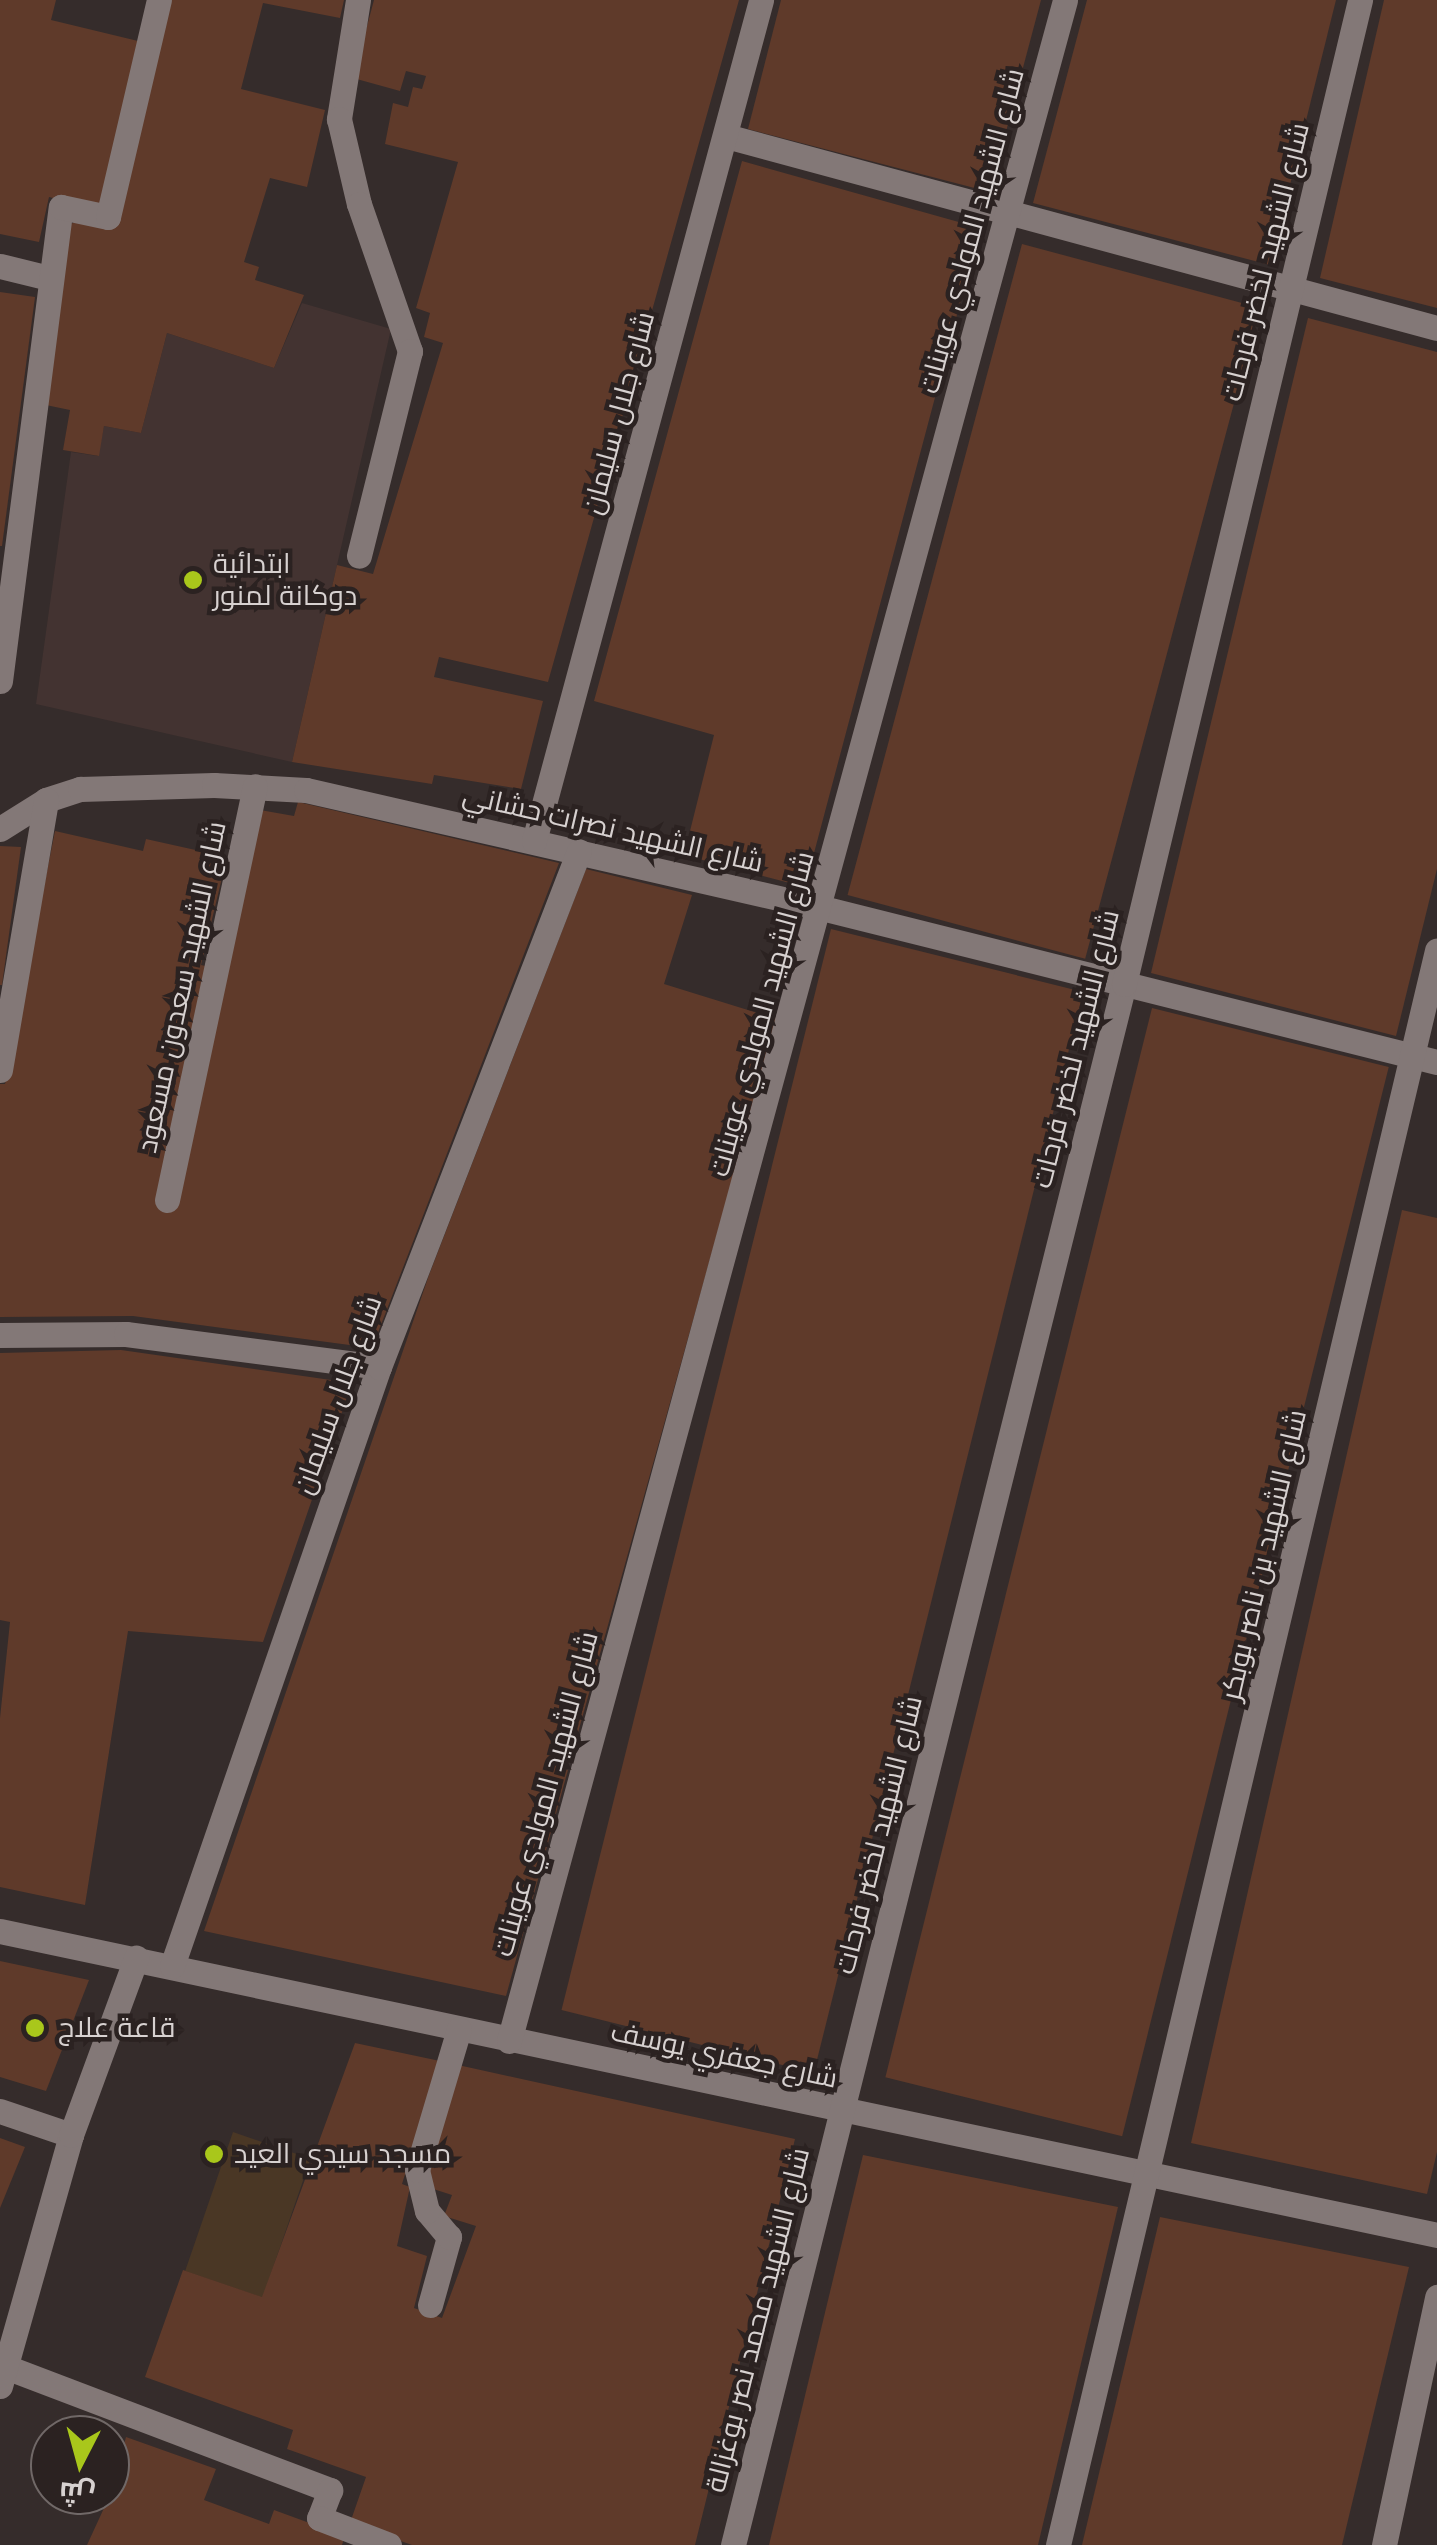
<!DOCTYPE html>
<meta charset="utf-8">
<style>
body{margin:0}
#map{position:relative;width:1437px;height:2545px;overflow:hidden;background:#352c2b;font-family:Arial,Cairo,sans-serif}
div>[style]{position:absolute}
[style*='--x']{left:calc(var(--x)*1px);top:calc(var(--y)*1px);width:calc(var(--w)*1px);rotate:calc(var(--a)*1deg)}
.built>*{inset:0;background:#433331}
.green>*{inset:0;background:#4a3725;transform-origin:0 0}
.building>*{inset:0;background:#5f3a2a;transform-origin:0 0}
.minor>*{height:25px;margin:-12.5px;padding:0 12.5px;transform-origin:12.5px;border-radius:12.5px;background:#837877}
.dots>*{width:28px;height:28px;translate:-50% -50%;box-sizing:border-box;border:5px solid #2b2221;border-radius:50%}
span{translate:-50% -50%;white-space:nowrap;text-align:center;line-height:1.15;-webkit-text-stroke:9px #2b2221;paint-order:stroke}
.street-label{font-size:28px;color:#d7d1d0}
.poi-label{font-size:28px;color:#d7d1d0}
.left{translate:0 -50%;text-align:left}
.north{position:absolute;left:30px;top:2415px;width:100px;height:100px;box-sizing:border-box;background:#2b2221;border:2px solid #706867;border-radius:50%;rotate:186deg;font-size:28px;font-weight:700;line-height:40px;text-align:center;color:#d7d1d0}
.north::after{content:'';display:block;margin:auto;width:35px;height:45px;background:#a9c71b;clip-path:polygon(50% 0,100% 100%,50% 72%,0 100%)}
</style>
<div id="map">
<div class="built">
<i style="clip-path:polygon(302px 303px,391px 329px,292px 762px,36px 704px,71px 452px,98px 456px,104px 426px,141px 433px,167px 333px,274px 368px)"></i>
</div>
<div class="green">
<i style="left:233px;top:2132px;width:82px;height:147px;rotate:19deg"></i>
</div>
<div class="building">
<i style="clip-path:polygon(0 0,56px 0,51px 20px,138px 41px,103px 210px,49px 197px,39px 242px,0 234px)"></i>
<i style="clip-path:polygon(169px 0,344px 0,340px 18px,263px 3px,241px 89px,325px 110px,307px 187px,270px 178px,244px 262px,259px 267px,255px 280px,304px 295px,274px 368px,167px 333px,141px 433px,104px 426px,99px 456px,63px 450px,70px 410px,41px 404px,68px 225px,83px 219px,116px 226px)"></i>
<i style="clip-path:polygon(374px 0,739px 0,548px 682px,439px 657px,434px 677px,543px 701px,521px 789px,434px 775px,432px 784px,292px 762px,337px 565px,373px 574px,443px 343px,424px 337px,430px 313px,416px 308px,458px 162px,385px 144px,393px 103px,408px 107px,413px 87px,422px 89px,426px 76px,406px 71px,400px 91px,353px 78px)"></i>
<i style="clip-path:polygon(781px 0,1041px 0,990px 192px,748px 129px)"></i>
<i style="clip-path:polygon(1087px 0,1336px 0,1270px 265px,1033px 203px)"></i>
<i style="clip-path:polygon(1384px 0,1437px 0,1437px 308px,1320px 278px)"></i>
<i style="clip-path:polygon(742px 161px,980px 228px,805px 887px,684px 855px,714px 735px,594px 701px)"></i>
<i style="left:1022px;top:244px;width:246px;height:674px;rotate:15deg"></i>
<i style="clip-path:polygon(0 292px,35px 297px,2px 546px,0 546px)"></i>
<i style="clip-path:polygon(1308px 318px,1437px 352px,1437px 869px,1396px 1036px,1151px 973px)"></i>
<i style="clip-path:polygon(298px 802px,559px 863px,372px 1348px,133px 1316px,0 1317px,0 1084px,5px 1084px,55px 831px,143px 851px,146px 839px,227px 857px,201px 965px,210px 967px,260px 810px,294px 816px)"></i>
<i style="clip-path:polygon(0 846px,21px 847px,2px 985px,0 985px)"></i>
<i style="clip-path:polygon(586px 869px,692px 895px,664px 984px,777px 1019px,574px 1747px,567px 1745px,560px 1768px,568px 1770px,506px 1996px,204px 1931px,429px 1275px)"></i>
<i style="left:831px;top:929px;width:260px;height:1114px;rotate:14deg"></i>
<i style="left:1152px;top:1008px;width:244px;height:1102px;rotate:14deg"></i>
<i style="clip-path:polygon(1402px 1210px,1437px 1218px,1437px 2152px,1427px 2194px,1191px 2143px)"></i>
<i style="clip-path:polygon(121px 1350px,352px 1383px,263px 1642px,128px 1631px,85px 1905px,0 1887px,0 1718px,10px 1622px,0 1620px,0 1353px)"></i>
<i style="clip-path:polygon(0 1961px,89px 1980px,46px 2091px,0 2077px)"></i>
<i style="clip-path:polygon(355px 2043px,440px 2061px,402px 2184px,410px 2187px,397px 2246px,427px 2256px,414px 2308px,442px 2318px,476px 2226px,444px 2216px,452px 2195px,424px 2186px,458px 2065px,795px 2139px,695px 2545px,412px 2545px,350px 2523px,366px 2477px,287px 2449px,293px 2430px,145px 2377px,183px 2270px,262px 2297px)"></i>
<i style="clip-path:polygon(0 2138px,25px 2147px,0 2208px)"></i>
<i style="clip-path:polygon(863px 2155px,1118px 2207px,1038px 2545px,769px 2545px)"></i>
<i style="clip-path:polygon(1160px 2217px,1409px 2267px,1342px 2545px,1082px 2545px)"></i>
<i style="clip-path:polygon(126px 2437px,216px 2469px,204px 2500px,269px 2524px,274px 2510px,345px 2536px,342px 2545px,87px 2545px,110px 2495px)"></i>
</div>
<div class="minor">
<i style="--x:358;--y:0;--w:121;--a:99.1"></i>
<i style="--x:339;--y:119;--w:87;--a:76.8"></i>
<i style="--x:359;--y:204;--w:156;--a:70.9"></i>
<i style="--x:410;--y:351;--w:211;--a:104"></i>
<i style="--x:726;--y:136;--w:736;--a:15.11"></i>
<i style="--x:0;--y:266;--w:50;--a:13.8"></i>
<i style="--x:0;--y:681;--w:478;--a:-82.7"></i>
<i style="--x:61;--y:207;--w:48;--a:12"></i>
<i style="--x:108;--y:217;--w:223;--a:-76.8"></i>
<i style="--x:0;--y:829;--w:54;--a:-32.2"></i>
<i style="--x:46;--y:800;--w:36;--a:-18"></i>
<i style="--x:80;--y:789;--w:134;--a:-1.7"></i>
<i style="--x:214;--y:785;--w:92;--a:3.1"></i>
<i style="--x:306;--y:790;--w:529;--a:12.88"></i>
<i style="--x:822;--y:908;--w:634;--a:14.06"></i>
<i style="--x:534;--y:841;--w:871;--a:-74.89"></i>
<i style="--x:0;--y:1070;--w:274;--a:-80.3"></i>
<i style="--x:167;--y:1200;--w:423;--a:-78"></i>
<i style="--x:0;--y:1335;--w:126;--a:-0.5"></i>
<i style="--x:126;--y:1334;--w:255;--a:7.4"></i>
<i style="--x:0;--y:1931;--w:1469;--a:11.94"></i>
<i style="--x:172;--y:1966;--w:634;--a:-70.94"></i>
<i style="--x:379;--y:1367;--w:553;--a:-68.81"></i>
<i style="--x:509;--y:2041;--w:2115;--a:-74.76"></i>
<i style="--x:0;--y:2111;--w:75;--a:18.7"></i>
<i style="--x:430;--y:2305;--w:71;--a:-74.4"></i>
<i style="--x:449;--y:2237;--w:34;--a:-130"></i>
<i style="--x:427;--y:2211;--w:42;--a:-103.7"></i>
<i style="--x:417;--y:2170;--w:147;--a:-73.4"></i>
<i style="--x:6;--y:2367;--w:347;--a:20.8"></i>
<i style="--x:330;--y:2490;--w:30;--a:111"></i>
<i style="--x:319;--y:2518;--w:75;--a:21.1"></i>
<i style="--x:0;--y:2386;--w:261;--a:-74.2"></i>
<i style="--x:71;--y:2135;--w:189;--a:-69.8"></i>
<i style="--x:733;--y:2545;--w:1609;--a:-75.94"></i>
<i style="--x:1124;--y:984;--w:1012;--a:-76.51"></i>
<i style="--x:1058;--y:2545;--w:1639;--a:-76.63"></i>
<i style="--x:1384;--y:2545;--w:254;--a:-77.9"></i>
</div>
<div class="dots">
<i style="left:193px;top:580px;background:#a9c71b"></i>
<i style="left:35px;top:2028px;background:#a9c71b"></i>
<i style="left:214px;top:2154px;background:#a9c71b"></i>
</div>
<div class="street-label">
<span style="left:972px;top:231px;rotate:-75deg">شارع الشهيد المولدي عوينات</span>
<span style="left:1266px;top:262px;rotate:-76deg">شارع الشهيد لخضر فرحات</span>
<span style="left:619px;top:413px;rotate:-75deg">شارع جلال سليمان</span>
<span style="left:613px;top:829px;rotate:13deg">شارع الشهيد نصرات حشاني</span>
<span style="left:182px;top:987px;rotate:-78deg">شارع الشهيد سعدون مسعود</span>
<span style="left:762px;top:1014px;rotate:-75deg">شارع الشهيد المولدي عوينات</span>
<span style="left:1076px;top:1049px;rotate:-76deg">شارع الشهيد لخضر فرحات</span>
<span style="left:338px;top:1395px;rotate:-70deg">شارع جلال سليمان</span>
<span style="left:1264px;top:1555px;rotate:-77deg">شارع الشهيد بن ناصر بوبكر</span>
<span style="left:546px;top:1794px;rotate:-75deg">شارع الشهيد المولدي عوينات</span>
<span style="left:879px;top:1835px;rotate:-76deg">شارع الشهيد لخضر فرحات</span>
<span style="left:724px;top:2055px;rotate:12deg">شارع جعفري يوسف</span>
<span style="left:758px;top:2320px;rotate:-76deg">شارع الشهيد محمد نصر بوغزالة</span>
</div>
<div class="poi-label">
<span class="left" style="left:213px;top:580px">ابتدائية<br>دوكانة لمنور</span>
<span class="left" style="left:58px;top:2028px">قاعة علاج</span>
<span class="left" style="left:234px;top:2154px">مسجد سيدي العيد</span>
</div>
<div class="north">ش</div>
</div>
